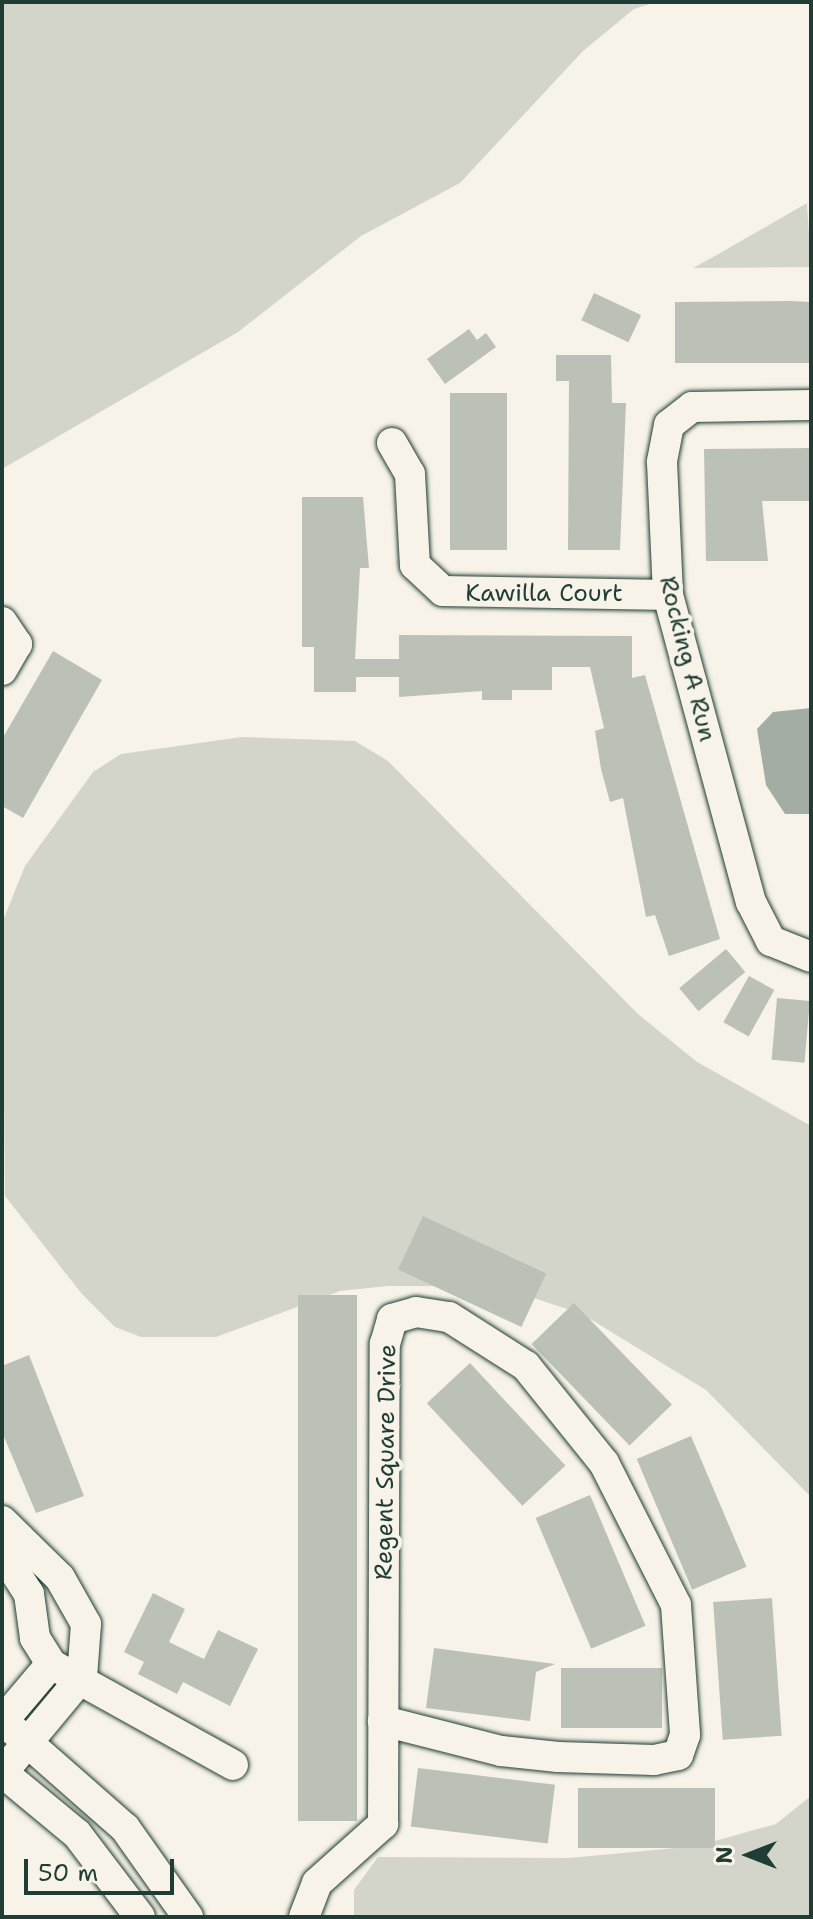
<!DOCTYPE html>
<style>
body{margin:0}
#map{position:relative;width:813px;height:1919px;overflow:hidden;background:#f7f3e8;font-family:"Shantell Sans",sans-serif}
div>[style]{position:absolute}
[style*='--x']{left:calc(var(--x)*1px);top:calc(var(--y)*1px);width:calc(var(--w)*1px);rotate:calc(var(--a)*1deg)}
.green>*{inset:0;background:#d3d5ca}
.water>*{inset:0;background:#a4ada3}
.building>*{inset:0;background:#bbc1b6;transform-origin:0 0}
.roads{filter:drop-shadow(0 0 2px #1f3d34) drop-shadow(0 0 2px #1f3d34)}
.minor>*{height:30px;margin:-15px;padding:0 15px;transform-origin:15px;border-radius:15px;background:#f7f3e8}
span{translate:-50% -50%;white-space:nowrap;text-align:center;line-height:1.15;-webkit-text-stroke:8px #f7f3e8;paint-order:stroke}
.street-label{font-size:24px;color:#1f3d34}
.frame{position:absolute;inset:0;border:4px solid #1f3d34;pointer-events:none}
.north{position:absolute;left:709px;top:1815px;width:80px;height:80px;-webkit-text-stroke:6px #f7f3e8;paint-order:stroke;rotate:270deg;font-size:22px;font-weight:700;line-height:32px;text-align:center;color:#1f3d34}
.north::after{content:'';display:block;margin:auto;width:28px;height:36px;background:#1f3d34;clip-path:polygon(50% 0,100% 100%,50% 72%,0 100%)}
.scale{position:absolute;left:24px;top:1859px;width:150px;height:36px;box-sizing:border-box;border:4px solid #1f3d34;border-top:0;padding-left:10px;font-size:24px;line-height:28px;white-space:nowrap;color:#1f3d34;-webkit-text-stroke:6px #f7f3e8;paint-order:stroke}
</style>
<div id="map">
<div class="green">
<i style="clip-path:polygon(2px 2px,656px 2px,634px 9px,583px 51px,460px 183px,361px 236px,238px 332px,2px 469px)"></i>
<i style="clip-path:polygon(807px 203px,811px 267px,693px 268px,715px 256px)"></i>
<i style="clip-path:polygon(242px 737px,355px 741px,388px 761px,638px 1014px,697px 1062px,811px 1126px,811px 1497px,706px 1390px,582px 1314px,497px 1286px,387px 1286px,340px 1291px,216px 1337px,141px 1337px,115px 1327px,82px 1294px,5px 1196px,2px 923px,25px 866px,93px 772px,121px 754px)"></i>
<i style="clip-path:polygon(811px 1796px,811px 1917px,354px 1917px,354px 1890px,378px 1857px,569px 1858px,697px 1846px,776px 1824px)"></i>
</div>
<div class="water">
<i style="clip-path:polygon(811px 708px,811px 814px,785px 814px,766px 785px,757px 729px,773px 712px)"></i>
</div>
<div class="building">
<i style="left:594px;top:293px;width:52px;height:30px;rotate:25deg"></i>
<i style="clip-path:polygon(790px 301px,811px 302px,811px 363px,675px 363px,675px 302px)"></i>
<i style="clip-path:polygon(469px 329px,477px 340px,486px 333px,496px 347px,445px 384px,427px 359px)"></i>
<i style="clip-path:polygon(556px 355px,611px 355px,612px 403px,626px 403px,620px 550px,568px 550px,569px 381px,556px 381px)"></i>
<i style="left:450px;top:393px;width:57px;height:157px"></i>
<i style="clip-path:polygon(811px 448px,811px 501px,762px 501px,768px 561px,706px 561px,704px 449px)"></i>
<i style="clip-path:polygon(302px 497px,363px 497px,369px 568px,360px 568px,355px 659px,399px 659px,399px 635px,632px 636px,632px 678px,645px 675px,720px 939px,669px 956px,655px 915px,646px 917px,623px 798px,610px 802px,601px 769px,595px 731px,604px 728px,590px 667px,552px 667px,552px 690px,512px 690px,512px 700px,482px 700px,482px 691px,399px 697px,399px 677px,356px 677px,356px 692px,314px 692px,314px 647px,302px 647px)"></i>
<i style="clip-path:polygon(53px 651px,102px 680px,23px 818px,2px 806px,2px 739px)"></i>
<i style="left:726px;top:949px;width:30px;height:61px;rotate:50deg"></i>
<i style="left:749px;top:976px;width:29px;height:53px;rotate:29deg"></i>
<i style="left:777px;top:998px;width:33px;height:62px;rotate:5deg"></i>
<i style="left:423px;top:1216px;width:136px;height:59px;rotate:25deg"></i>
<i style="left:298px;top:1295px;width:59px;height:526px"></i>
<i style="left:574px;top:1303px;width:141px;height:59px;rotate:46deg"></i>
<i style="clip-path:polygon(29px 1355px,84px 1496px,36px 1513px,2px 1432px,2px 1366px)"></i>
<i style="left:470px;top:1363px;width:140px;height:59px;rotate:47deg"></i>
<i style="left:691px;top:1436px;width:142px;height:59px;rotate:67deg"></i>
<i style="left:590px;top:1495px;width:142px;height:59px;rotate:67deg"></i>
<i style="clip-path:polygon(153px 1593px,185px 1609px,169px 1642px,204px 1659px,218px 1630px,258px 1649px,230px 1706px,183px 1682px,177px 1694px,138px 1674px,144px 1662px,124px 1652px)"></i>
<i style="left:772px;top:1598px;width:138px;height:59px;rotate:86deg"></i>
<i style="clip-path:polygon(434px 1648px,555px 1664px,536px 1672px,530px 1721px,426px 1708px)"></i>
<i style="left:561px;top:1668px;width:101px;height:60px"></i>
<i style="left:418px;top:1768px;width:138px;height:59px;rotate:7deg"></i>
<i style="left:715px;top:1788px;width:60px;height:137px;rotate:90deg"></i>
</div>
<div class="roads">
<div class="minor">
<i style="--x:811;--y:405;--w:119;--a:179"></i>
<i style="--x:692;--y:407;--w:29;--a:142"></i>
<i style="--x:669;--y:425;--w:38;--a:101"></i>
<i style="--x:662;--y:462;--w:133;--a:87.4"></i>
<i style="--x:668;--y:595;--w:318;--a:74.9"></i>
<i style="--x:751;--y:902;--w:44;--a:62.9"></i>
<i style="--x:771;--y:941;--w:43;--a:21.8"></i>
<i style="--x:392;--y:443;--w:36;--a:60"></i>
<i style="--x:410;--y:474;--w:91;--a:86.9"></i>
<i style="--x:415;--y:565;--w:38;--a:43"></i>
<i style="--x:443;--y:591;--w:225;--a:1"></i>
<i style="--x:2;--y:622;--w:27;--a:56"></i>
<i style="--x:17;--y:644;--w:30;--a:120"></i>
<i style="--x:2;--y:1521;--w:81;--a:44.5"></i>
<i style="--x:60;--y:1578;--w:53;--a:60.5"></i>
<i style="--x:86;--y:1624;--w:53;--a:94.3"></i>
<i style="--x:82;--y:1677;--w:125;--a:129.8"></i>
<i style="--x:2;--y:1552;--w:50;--a:57.3"></i>
<i style="--x:29;--y:1594;--w:44;--a:82.2"></i>
<i style="--x:35;--y:1638;--w:31;--a:58"></i>
<i style="--x:51;--y:1664;--w:76;--a:130.2"></i>
<i style="--x:51;--y:1664;--w:208;--a:29"></i>
<i style="--x:2;--y:1720;--w:164;--a:41.3"></i>
<i style="--x:125;--y:1828;--w:109;--a:54.7"></i>
<i style="--x:2;--y:1772;--w:97;--a:39.6"></i>
<i style="--x:77;--y:1834;--w:104;--a:52.8"></i>
<i style="--x:304;--y:1917;--w:36;--a:-69"></i>
<i style="--x:317;--y:1883;--w:89;--a:-41.8"></i>
<i style="--x:383;--y:1824;--w:480;--a:-89.8"></i>
<i style="--x:385;--y:1344;--w:26;--a:-74"></i>
<i style="--x:392;--y:1319;--w:25;--a:-16"></i>
<i style="--x:416;--y:1312;--w:33;--a:9"></i>
<i style="--x:449;--y:1317;--w:91;--a:32.5"></i>
<i style="--x:526;--y:1366;--w:124;--a:51.2"></i>
<i style="--x:604;--y:1463;--w:159;--a:63.1"></i>
<i style="--x:676;--y:1605;--w:130;--a:86"></i>
<i style="--x:685;--y:1735;--w:21;--a:109"></i>
<i style="--x:678;--y:1755;--w:25;--a:168"></i>
<i style="--x:654;--y:1760;--w:96;--a:-178.2"></i>
<i style="--x:558;--y:1757;--w:57;--a:-174"></i>
<i style="--x:501;--y:1751;--w:122;--a:-165.7"></i>
</div>
</div>
<div class="street-label">
<span style="left:544px;top:594px">Kawilla Court</span>
<span style="left:687px;top:659px;rotate:76deg">Rocking A Run</span>
<span style="left:386px;top:1462px;rotate:-89deg">Regent Square Drive</span>
</div>
<div class="frame"></div>
<div class="north">N</div>
<div class="scale">50 m</div>
</div>
